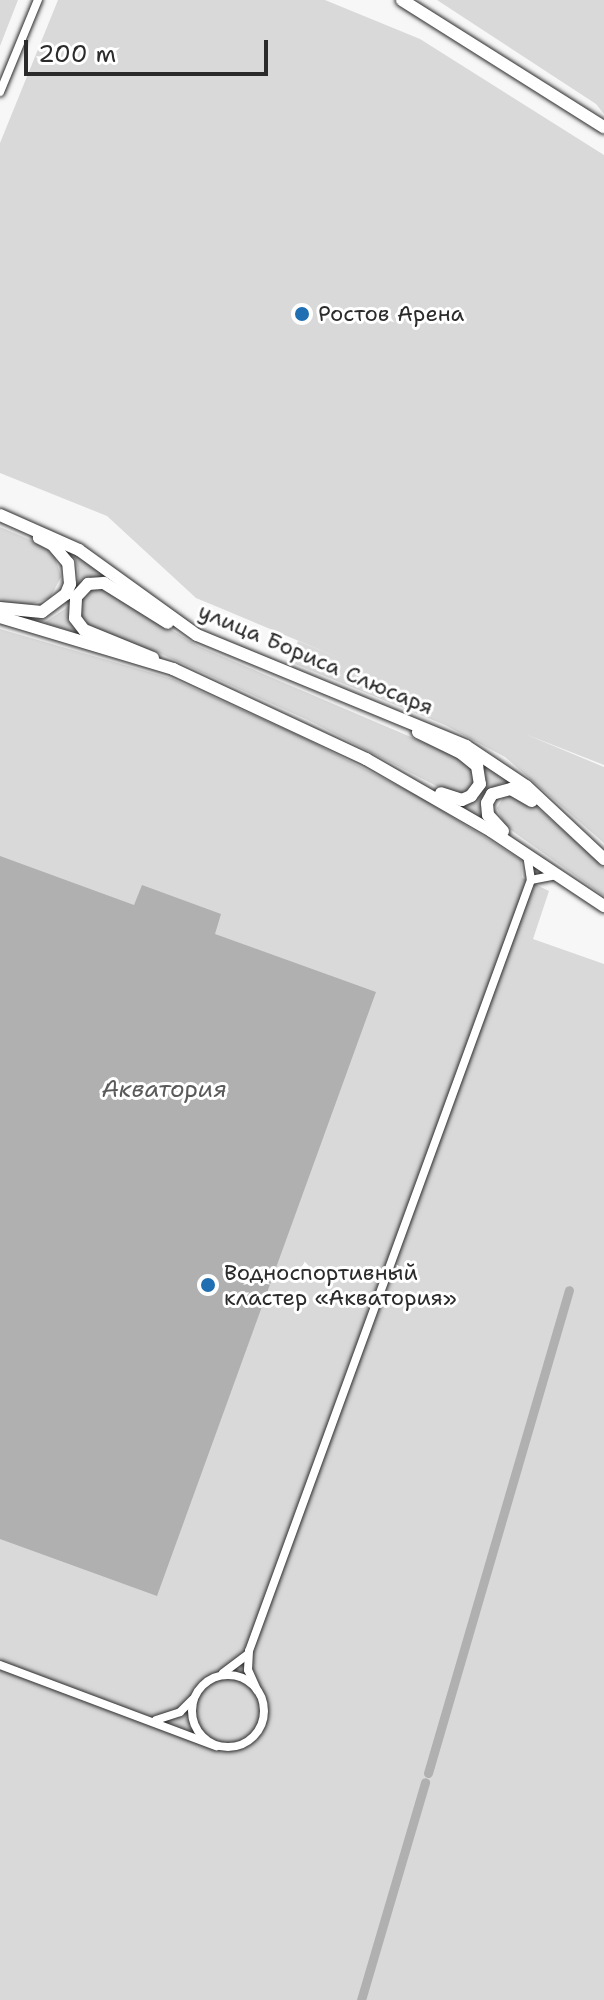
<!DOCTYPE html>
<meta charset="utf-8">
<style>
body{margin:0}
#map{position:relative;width:604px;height:2000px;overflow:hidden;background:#f7f7f7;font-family:"Shantell Sans",sans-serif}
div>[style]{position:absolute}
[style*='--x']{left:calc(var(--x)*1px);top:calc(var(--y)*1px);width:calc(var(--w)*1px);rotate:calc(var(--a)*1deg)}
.green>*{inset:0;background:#d9d9d9}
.water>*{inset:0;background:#b0b0b0}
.canal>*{height:9px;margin:-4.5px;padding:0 4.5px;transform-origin:4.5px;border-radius:4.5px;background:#b0b0b0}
.roads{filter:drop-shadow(0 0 2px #2b2b2b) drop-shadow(0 0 2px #2b2b2b)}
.street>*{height:8px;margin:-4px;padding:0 4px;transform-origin:4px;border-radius:4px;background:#fff}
.street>.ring{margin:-4px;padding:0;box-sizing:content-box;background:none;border:8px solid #fff;border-radius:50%}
.secondary>*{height:12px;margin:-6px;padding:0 6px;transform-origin:6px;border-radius:6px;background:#fff}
.dots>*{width:22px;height:22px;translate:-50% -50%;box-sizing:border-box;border:4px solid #fff;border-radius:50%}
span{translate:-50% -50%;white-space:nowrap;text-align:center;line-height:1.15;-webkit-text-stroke:6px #fff;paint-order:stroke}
.poi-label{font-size:22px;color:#2b2b2b}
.left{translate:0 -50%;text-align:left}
.street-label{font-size:22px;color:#2b2b2b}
.water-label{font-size:24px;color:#5a5a5a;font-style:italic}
.scale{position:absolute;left:24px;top:40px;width:244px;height:36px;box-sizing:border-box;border:4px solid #2b2b2b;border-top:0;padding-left:10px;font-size:24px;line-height:28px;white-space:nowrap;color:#2b2b2b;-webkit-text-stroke:6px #fff;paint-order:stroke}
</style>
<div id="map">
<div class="green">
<i style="clip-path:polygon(0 0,18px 0,0 46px)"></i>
<i style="clip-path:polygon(58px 0,325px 0,420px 39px,604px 155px,604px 765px,525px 734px,604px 767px,604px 843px,505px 757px,445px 725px,290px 662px,298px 641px,342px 659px,196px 598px,107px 516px,0 473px,0 143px)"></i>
<i style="clip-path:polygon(437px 0,604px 0,604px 114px,596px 104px)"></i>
<i style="clip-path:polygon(0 527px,40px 544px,55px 557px,61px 577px,50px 598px,22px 607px,0 604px)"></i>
<i style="clip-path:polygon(72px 551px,108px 575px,92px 580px,77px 592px,78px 568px)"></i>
<i style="clip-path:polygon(100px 586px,198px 646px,467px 761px,474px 768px,476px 783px,464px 795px,450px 793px,308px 720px,159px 653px,93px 630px,82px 622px,78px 602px,90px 588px)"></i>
<i style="clip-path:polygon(73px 600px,78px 633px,44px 623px,65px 609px)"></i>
<i style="clip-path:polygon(0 629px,173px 679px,300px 736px,422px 798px,521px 860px,522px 878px,549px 891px,533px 939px,604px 964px,604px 2000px,0 2000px)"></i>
<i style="clip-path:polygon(483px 763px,509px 780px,492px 788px,483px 821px,460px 805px,481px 793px,486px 779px)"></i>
<i style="clip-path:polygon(513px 794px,528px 799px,604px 867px,604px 896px,505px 826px,497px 808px,503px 798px)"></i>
</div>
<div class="water">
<i style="clip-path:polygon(0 856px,134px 905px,142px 885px,221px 914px,215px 934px,376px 992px,157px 1596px,0 1539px)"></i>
</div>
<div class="canal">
<i style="--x:428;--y:1773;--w:503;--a:-73.73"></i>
<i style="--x:361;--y:2000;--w:227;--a:-73.6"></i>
</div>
<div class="roads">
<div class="street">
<i style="--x:0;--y:92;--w:100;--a:-67.6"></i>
<i style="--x:531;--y:880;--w:26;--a:-11"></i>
<i style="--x:0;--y:1665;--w:231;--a:20.6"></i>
<i style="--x:223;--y:1673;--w:30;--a:-37"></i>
<i class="ring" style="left:192px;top:1675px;width:64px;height:64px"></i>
<i style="--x:257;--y:1690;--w:22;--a:-114"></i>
<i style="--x:248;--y:1670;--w:19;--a:-87"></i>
<i style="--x:249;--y:1651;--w:821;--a:-69.91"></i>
<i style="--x:531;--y:880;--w:24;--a:-99"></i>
<i style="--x:156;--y:1720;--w:25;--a:-18"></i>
<i style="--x:180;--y:1712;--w:17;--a:-45"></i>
</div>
<div class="secondary">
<i style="--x:402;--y:0;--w:239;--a:32.2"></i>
<i style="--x:0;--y:515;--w:86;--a:23.9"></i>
<i style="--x:79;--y:550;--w:145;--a:35.8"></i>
<i style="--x:197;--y:635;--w:291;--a:22.4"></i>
<i style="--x:466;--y:746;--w:72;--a:33.7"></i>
<i style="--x:526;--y:786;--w:107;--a:43.1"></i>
<i style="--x:0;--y:608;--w:42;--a:5.4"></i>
<i style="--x:42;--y:612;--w:30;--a:-37"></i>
<i style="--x:66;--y:594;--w:11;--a:-68"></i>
<i style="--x:70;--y:584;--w:21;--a:-95"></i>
<i style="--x:68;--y:563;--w:23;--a:-130"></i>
<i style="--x:53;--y:545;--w:16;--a:-153"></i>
<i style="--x:0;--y:617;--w:181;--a:16.7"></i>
<i style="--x:173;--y:669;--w:213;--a:25"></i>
<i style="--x:366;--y:759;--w:144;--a:29.9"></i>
<i style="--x:491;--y:831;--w:136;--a:33.6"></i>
<i style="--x:153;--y:658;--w:74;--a:-157.9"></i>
<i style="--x:84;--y:630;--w:15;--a:-127"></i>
<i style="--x:75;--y:618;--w:21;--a:-87"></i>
<i style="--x:76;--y:597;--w:18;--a:-47"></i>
<i style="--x:88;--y:584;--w:16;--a:-4"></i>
<i style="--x:104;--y:583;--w:75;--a:32"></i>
<i style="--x:418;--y:732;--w:48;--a:26"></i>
<i style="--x:461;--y:753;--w:21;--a:39"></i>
<i style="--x:477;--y:766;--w:18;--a:81"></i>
<i style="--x:480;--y:784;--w:15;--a:127"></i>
<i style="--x:471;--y:796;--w:10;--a:156"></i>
<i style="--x:462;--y:800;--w:22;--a:-162"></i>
<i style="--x:503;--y:831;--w:22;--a:-133"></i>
<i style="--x:488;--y:815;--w:12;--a:-95"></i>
<i style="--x:487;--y:803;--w:10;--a:-61"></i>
<i style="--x:492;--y:794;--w:20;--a:-15"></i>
<i style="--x:511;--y:789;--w:24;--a:30"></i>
</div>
</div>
<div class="dots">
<i style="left:302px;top:314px;background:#1f6fb2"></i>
<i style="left:208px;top:1285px;background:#1f6fb2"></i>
</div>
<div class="poi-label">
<span class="left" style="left:318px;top:314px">Ростов Арена</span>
<span class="left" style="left:224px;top:1285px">Водноспортивный<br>кластер «Акватория»</span>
</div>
<div class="street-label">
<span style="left:316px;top:659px;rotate:23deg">улица Бориса Слюсаря</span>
</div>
<div class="water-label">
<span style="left:164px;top:1090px">Акватория</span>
</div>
<div class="scale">200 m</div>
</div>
